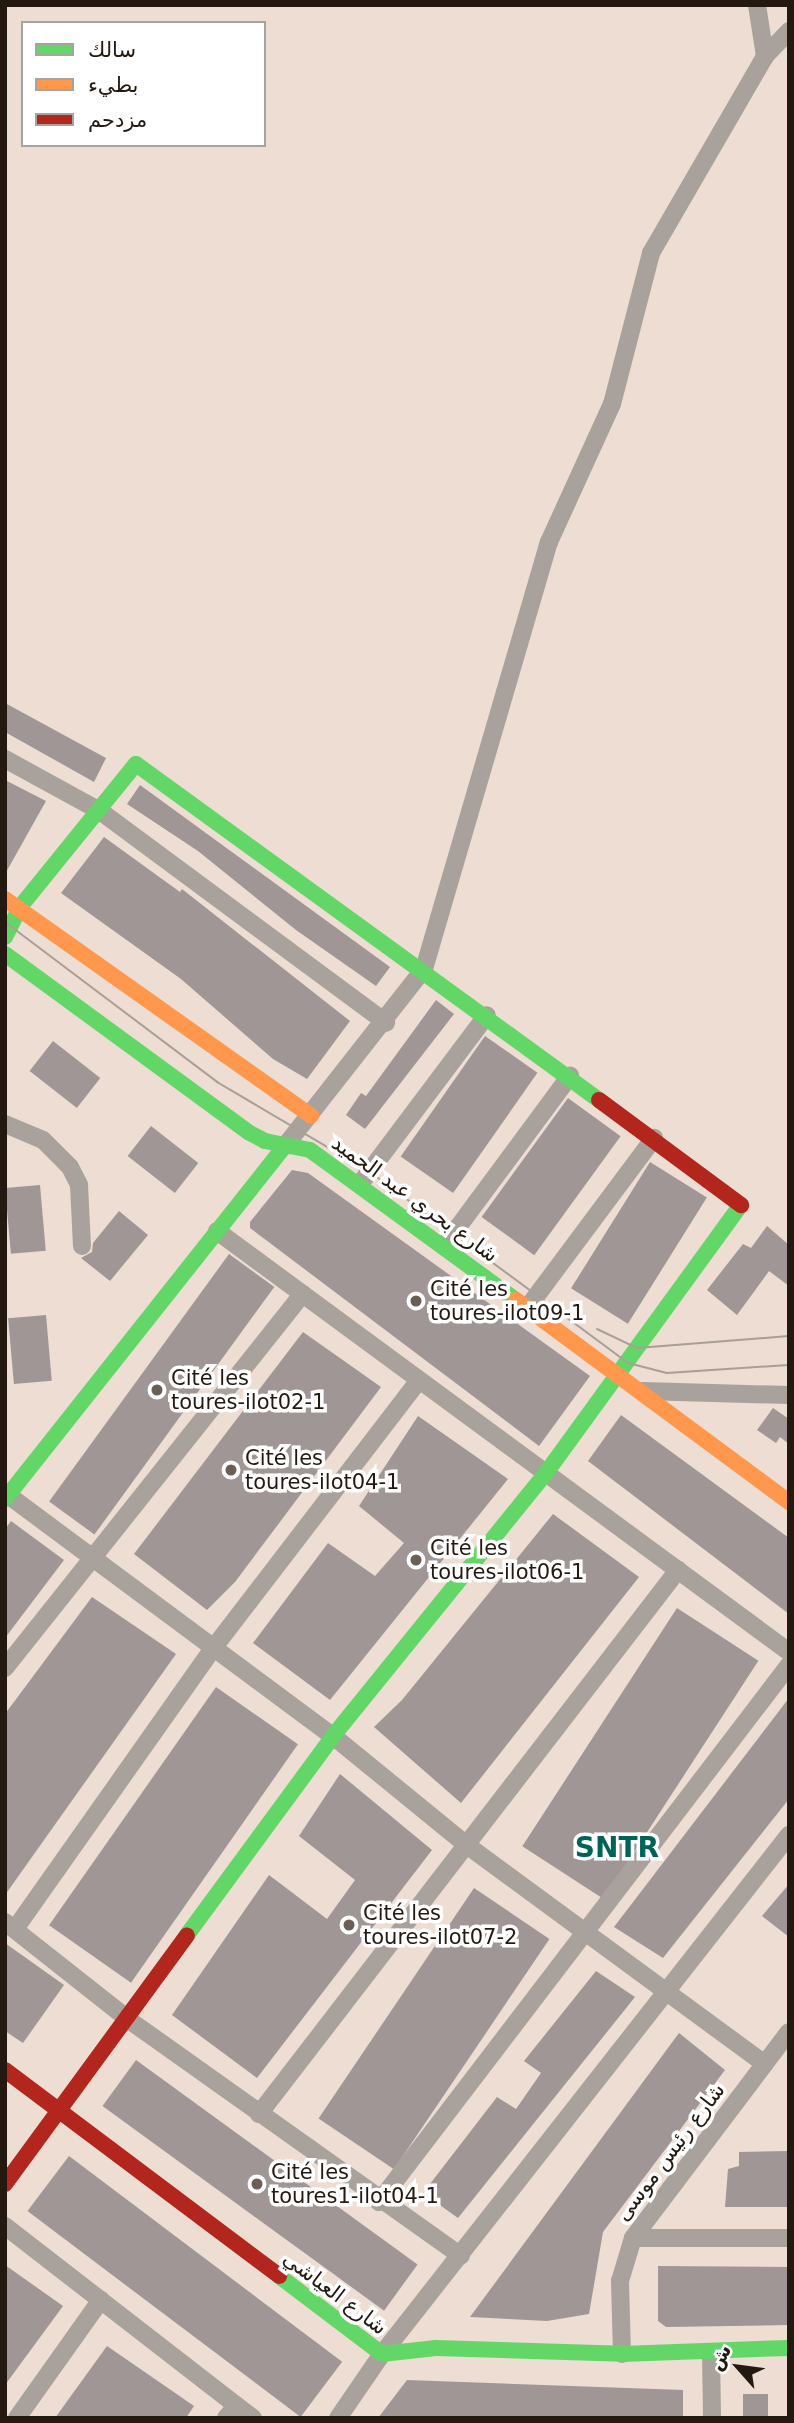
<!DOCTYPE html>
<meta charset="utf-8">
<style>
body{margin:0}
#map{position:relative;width:794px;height:2423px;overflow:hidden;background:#edddd2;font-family:"DejaVu Sans","Noto Naskh Arabic",sans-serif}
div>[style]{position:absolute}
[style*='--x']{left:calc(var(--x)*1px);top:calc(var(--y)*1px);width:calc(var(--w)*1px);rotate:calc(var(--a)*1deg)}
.building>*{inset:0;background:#a09696;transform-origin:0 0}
.street>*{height:18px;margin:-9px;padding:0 9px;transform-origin:9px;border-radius:9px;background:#a9a29c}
.fast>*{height:16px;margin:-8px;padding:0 8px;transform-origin:8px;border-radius:8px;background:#63d668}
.slow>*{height:16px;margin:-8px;padding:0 8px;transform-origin:8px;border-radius:8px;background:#ff974d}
.jam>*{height:16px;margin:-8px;padding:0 8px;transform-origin:8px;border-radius:8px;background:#b3261e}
.tram>*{height:2px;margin:-1px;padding:0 1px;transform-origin:1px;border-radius:1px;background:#a99f97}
.dots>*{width:19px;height:19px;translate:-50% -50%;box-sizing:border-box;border:4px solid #fff;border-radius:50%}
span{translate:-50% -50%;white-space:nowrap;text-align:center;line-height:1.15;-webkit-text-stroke:7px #fff;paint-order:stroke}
.street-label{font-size:21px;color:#231911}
.poi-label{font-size:21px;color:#231911}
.left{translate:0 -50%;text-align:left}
.district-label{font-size:28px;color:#006359;font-weight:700}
.frame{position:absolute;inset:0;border:7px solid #231911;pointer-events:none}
.legend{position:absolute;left:21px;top:21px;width:245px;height:126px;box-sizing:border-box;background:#fff;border:2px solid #a7a3a0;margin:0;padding:9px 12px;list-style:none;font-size:21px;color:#231911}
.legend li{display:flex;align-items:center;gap:14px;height:35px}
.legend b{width:35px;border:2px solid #a7a3a0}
.north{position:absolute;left:703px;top:2332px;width:70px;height:70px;-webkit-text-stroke:5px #fff;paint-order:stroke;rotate:298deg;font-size:19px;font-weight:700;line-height:28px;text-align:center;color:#231911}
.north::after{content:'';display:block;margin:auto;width:24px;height:32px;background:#231911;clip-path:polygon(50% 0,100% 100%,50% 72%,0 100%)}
</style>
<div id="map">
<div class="building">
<i style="clip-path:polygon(5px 703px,106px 758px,94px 782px,5px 732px)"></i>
<i style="clip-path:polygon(5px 780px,46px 801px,5px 874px)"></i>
<i style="clip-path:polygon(140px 785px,390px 967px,376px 986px,296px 930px,198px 851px,127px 804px)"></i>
<i style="clip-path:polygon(104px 837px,180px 892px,182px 889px,350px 1021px,307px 1079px,273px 1059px,181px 979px,61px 893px)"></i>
<i style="clip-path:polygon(436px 1000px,454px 1014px,365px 1129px,346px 1115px,361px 1093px,366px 1096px)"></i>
<i style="left:485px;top:1036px;width:64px;height:147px;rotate:35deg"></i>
<i style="left:53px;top:1041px;width:60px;height:38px;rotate:38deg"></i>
<i style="left:568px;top:1098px;width:65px;height:147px;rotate:36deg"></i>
<i style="left:151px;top:1126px;width:60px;height:38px;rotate:38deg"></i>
<i style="left:650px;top:1162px;width:67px;height:149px;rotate:32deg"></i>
<i style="clip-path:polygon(292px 1170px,308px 1173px,590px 1376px,539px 1446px,250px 1228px,250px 1222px)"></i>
<i style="left:40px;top:1185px;width:66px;height:35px;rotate:85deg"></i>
<i style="clip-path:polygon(119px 1211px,148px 1235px,110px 1281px,81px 1258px,92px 1252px,93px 1243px)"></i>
<i style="clip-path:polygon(767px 1226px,789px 1245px,789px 1286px,769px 1271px,737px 1315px,707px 1290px,743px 1244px,751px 1248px)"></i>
<i style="left:229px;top:1254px;width:56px;height:306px;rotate:36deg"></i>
<i style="left:46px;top:1315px;width:66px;height:38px;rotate:85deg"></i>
<i style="clip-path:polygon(303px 1332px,381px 1387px,235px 1582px,207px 1610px,134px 1554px)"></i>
<i style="clip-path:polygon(773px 1408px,789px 1419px,789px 1444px,780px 1437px,776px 1443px,757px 1430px)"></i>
<i style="clip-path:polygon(621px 1415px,789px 1538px,789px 1614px,588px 1461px)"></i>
<i style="clip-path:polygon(418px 1416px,508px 1479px,330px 1700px,253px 1643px,328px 1543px,375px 1576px,404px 1543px,359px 1506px)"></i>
<i style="clip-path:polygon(553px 1514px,639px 1577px,461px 1803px,374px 1727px,402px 1700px)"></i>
<i style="clip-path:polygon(11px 1521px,64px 1560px,5px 1638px,5px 1529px)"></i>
<i style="clip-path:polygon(92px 1597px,176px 1654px,5px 1895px,5px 1714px)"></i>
<i style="left:677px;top:1608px;width:97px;height:284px;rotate:33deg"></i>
<i style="left:216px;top:1687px;width:100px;height:291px;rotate:35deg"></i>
<i style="clip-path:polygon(789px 1698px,789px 1799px,663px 1958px,614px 1927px)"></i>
<i style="clip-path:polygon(340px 1774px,432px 1850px,257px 2078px,172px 2015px,269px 1875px,327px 1919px,355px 1880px,299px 1836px)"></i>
<i style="clip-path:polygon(789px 1884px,789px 1937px,762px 1916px)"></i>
<i style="left:474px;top:1888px;width:91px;height:278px;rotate:34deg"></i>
<i style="clip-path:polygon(5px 1943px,64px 1985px,23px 2043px,5px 2031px)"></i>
<i style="clip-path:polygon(596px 1971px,635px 1997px,458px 2218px,423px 2193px,497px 2097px,516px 2109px,541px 2073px,524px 2061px)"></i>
<i style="clip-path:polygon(679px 2033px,725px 2070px,603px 2232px,589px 2314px,547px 2321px,470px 2317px)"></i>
<i style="left:136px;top:2060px;width:348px;height:57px;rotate:36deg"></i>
<i style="clip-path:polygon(789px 2151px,789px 2207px,725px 2207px,728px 2169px,739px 2166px,739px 2152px)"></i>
<i style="left:69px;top:2156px;width:342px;height:69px;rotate:37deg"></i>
<i style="clip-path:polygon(5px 2265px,63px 2306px,5px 2385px)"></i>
<i style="clip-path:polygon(658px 2266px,789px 2267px,789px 2325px,666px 2327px,658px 2321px)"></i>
<i style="clip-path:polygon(107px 2346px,194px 2406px,186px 2418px,55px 2418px)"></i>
<i style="clip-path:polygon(407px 2380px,683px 2390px,683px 2418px,378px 2418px)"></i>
<i style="left:743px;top:2394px;width:25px;height:24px"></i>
</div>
<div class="street">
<i style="--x:757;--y:5;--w:52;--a:81.1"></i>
<i style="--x:5;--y:759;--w:108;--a:28.7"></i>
<i style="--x:100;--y:811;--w:356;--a:36.5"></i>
<i style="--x:5;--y:1124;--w:41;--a:22.8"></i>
<i style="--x:43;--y:1140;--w:38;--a:45"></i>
<i style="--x:70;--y:1167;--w:20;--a:63"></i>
<i style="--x:79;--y:1185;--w:61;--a:87.2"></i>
<i style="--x:285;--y:1146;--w:225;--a:-51.9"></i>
<i style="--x:424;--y:969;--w:445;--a:-73.7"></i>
<i style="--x:549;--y:542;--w:152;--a:-65.5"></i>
<i style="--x:612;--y:404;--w:156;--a:-75.5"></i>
<i style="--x:651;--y:253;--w:228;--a:-59.9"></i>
<i style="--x:765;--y:56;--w:35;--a:-46"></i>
<i style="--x:360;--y:1184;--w:211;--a:-53.1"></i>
<i style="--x:217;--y:1231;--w:710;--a:36.35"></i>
<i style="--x:444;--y:1246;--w:212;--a:-53.5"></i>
<i style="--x:528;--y:1307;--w:211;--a:-53.3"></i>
<i style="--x:643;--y:1391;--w:146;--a:1.6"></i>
<i style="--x:8;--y:1495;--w:405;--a:36.6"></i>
<i style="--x:333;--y:1736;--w:174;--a:39.2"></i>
<i style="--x:468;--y:1846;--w:368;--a:36.3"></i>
<i style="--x:5;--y:1668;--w:478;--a:-51.5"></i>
<i style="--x:5;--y:1922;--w:158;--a:38.3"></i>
<i style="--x:129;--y:2020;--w:407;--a:35.4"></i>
<i style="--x:15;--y:1929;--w:347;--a:-54.8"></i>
<i style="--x:215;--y:1646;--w:335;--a:-52.5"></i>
<i style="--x:259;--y:2114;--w:687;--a:-52.4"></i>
<i style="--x:379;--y:2202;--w:676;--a:-52.64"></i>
<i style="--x:5;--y:2226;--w:294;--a:37.8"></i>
<i style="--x:237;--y:2406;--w:16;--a:133"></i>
<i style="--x:633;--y:2238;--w:156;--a:0"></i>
<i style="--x:711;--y:2353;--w:65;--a:89.1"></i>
<i style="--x:622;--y:2354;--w:73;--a:-91.6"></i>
<i style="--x:620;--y:2281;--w:45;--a:-73.2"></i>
<i style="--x:633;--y:2238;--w:258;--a:-52.9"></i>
<i style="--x:237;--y:2406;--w:20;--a:37"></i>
<i style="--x:17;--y:2418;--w:145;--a:-54.6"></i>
<i style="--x:338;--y:2418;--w:78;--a:-55.5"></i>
<i style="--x:382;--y:2354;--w:660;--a:-51.9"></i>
</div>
<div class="fast">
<i style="--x:5;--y:937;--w:34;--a:-63"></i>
<i style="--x:20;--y:907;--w:184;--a:-51"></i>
<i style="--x:136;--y:764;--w:572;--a:35.97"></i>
<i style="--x:5;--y:954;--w:301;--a:36.2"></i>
<i style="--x:248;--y:1132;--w:19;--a:28"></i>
<i style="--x:265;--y:1141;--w:46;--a:11.3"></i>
<i style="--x:310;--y:1150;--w:255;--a:36.1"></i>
<i style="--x:5;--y:1499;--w:451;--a:-51.6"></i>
<i style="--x:187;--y:1935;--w:247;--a:-53.7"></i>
<i style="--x:333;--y:1736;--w:338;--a:-51"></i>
<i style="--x:546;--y:1473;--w:331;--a:-54"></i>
<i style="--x:279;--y:2276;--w:129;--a:37.1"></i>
<i style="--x:382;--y:2354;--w:54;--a:-6.3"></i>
<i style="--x:436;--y:2348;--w:186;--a:1.8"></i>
<i style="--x:622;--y:2354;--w:167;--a:-2.1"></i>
</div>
<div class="slow">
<i style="--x:5;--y:899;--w:375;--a:35.3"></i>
<i style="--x:516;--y:1300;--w:340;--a:36.5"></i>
</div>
<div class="jam">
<i style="--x:599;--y:1100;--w:177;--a:36.5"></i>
<i style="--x:5;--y:2070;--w:343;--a:36.9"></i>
<i style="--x:5;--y:2184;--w:308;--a:-53.8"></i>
</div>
<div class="tram">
<i style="--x:5;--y:922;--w:266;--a:37"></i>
<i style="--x:217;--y:1082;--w:178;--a:30.5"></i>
<i style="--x:370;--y:1172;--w:321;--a:36.5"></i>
<i style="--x:628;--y:1363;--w:40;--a:14.4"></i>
<i style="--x:667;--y:1373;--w:122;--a:-3.8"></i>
<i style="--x:597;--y:1329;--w:44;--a:25.4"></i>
<i style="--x:637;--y:1348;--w:152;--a:-4.5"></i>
</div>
<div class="dots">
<i style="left:416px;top:1301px;background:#6a5e55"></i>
<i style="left:157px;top:1390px;background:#6a5e55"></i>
<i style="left:231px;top:1470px;background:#6a5e55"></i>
<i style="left:416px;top:1560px;background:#6a5e55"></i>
<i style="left:349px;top:1925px;background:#6a5e55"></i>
<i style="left:257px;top:2184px;background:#6a5e55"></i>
</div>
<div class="street-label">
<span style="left:415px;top:1199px;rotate:36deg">شارع بحري عبد الحميد</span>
<span style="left:670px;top:2152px;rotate:-53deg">شارع رئيس موسى</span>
<span style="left:335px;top:2293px;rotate:37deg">شارع العياشي</span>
</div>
<div class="poi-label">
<span class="left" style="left:430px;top:1301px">Cité les<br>toures-ilot09-1</span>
<span class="left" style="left:171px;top:1390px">Cité les<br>toures-ilot02-1</span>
<span class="left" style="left:245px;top:1470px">Cité les<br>toures-ilot04-1</span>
<span class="left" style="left:430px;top:1560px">Cité les<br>toures-ilot06-1</span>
<span class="left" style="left:363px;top:1925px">Cité les<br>toures-ilot07-2</span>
<span class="left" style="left:271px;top:2184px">Cité les<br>toures1-ilot04-1</span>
</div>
<div class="district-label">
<span style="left:617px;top:1848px">SNTR</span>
</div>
<div class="frame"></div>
<ul class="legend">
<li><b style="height:9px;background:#63d668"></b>سالك</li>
<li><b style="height:9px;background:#ff974d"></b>بطيء</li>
<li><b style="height:9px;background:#b3261e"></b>مزدحم</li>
</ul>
<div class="north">ش</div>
</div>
